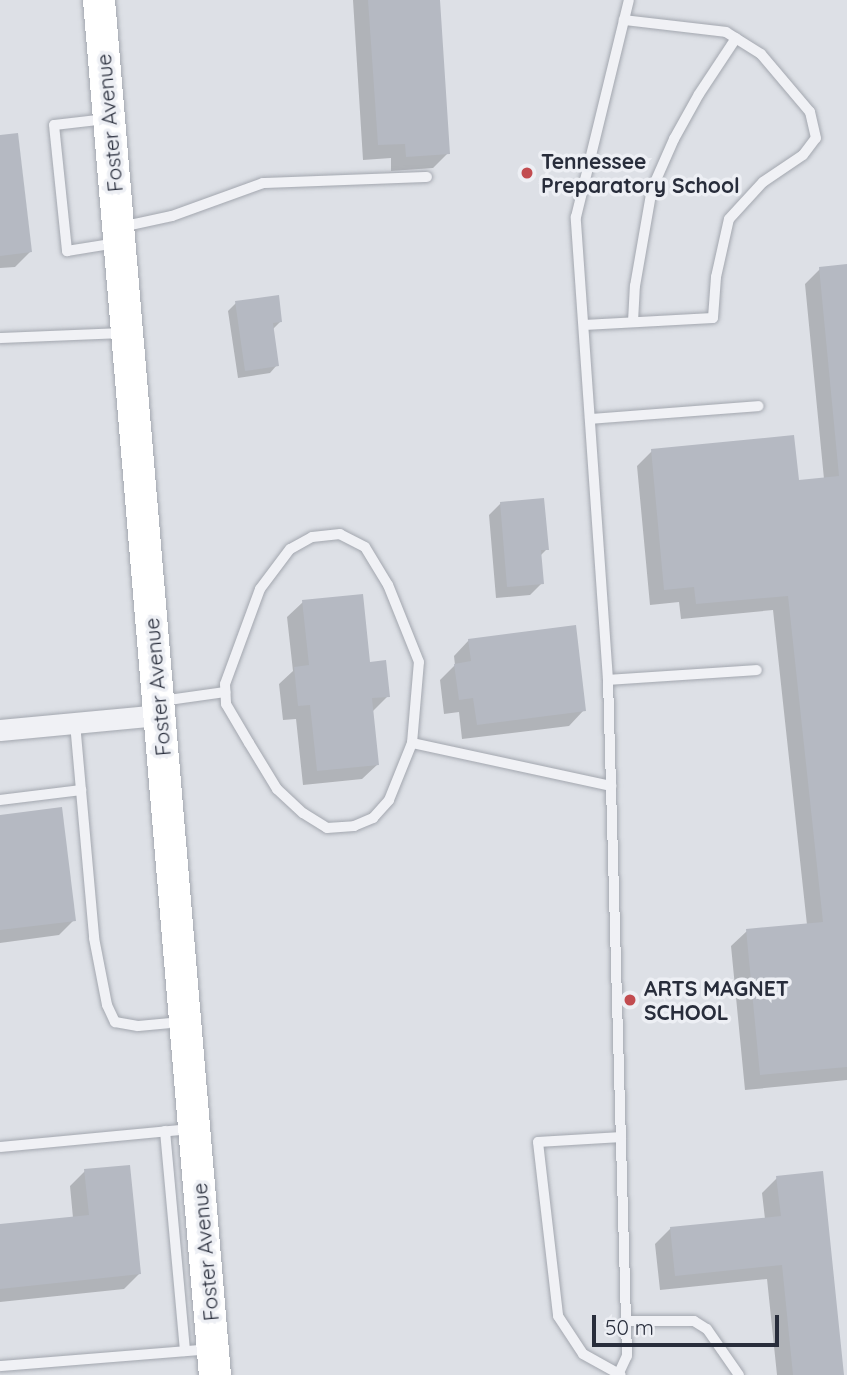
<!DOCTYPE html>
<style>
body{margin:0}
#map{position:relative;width:847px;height:1375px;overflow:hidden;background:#dde0e6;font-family:Quicksand,sans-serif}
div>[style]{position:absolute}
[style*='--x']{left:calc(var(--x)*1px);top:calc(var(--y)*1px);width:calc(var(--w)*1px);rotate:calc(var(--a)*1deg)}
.shadow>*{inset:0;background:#0003}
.building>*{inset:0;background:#b5b9c2}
.roads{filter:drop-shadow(0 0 2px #a3a7af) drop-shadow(0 0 2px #a3a7af)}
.service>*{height:10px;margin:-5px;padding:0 5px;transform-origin:5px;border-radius:5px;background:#f0f1f5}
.minor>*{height:21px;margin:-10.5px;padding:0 10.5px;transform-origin:10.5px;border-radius:10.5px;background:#f0f1f5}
.secondary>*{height:32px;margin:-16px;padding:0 16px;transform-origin:16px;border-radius:16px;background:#fff}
.dots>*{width:19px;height:19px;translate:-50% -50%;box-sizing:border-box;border:4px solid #edeff4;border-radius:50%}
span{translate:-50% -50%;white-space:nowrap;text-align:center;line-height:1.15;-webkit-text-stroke:7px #edeff4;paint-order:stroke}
.street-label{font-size:21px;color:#282d3b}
.poi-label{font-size:21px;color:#282d3b;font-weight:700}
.left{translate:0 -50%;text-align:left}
.scale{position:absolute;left:592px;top:1315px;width:187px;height:32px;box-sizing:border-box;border:4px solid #282d3b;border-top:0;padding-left:9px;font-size:21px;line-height:24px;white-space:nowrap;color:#282d3b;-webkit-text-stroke:5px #edeff4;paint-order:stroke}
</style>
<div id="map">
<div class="shadow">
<i style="clip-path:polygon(353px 0,438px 0,448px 153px,433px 168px,391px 171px,391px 158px,363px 160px)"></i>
<i style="clip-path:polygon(0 137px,30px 252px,15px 267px,0 268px)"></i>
<i style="clip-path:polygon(847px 266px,847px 1080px,745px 1090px,731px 946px,747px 931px,807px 925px,773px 610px,681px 619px,679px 602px,650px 605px,637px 466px,652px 451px,797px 481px,824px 479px,805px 284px,820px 269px)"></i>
<i style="clip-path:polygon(236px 303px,281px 321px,272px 330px,277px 365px,270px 373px,238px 378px,228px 311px)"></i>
<i style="clip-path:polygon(501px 503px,547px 549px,539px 557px,542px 583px,530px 595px,496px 598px,489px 515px)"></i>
<i style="clip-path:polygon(303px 602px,369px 664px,388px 696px,372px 712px,378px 764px,362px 779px,303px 785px,296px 719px,283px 720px,279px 684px,293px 671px,287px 617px)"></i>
<i style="clip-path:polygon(469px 640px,584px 710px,569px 726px,462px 739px,459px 712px,444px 714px,440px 680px,455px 665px,454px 656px)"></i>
<i style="clip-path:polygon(0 816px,74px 920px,59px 935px,0 943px)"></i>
<i style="clip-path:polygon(85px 1171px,140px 1273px,124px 1289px,0 1302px,0 1226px,73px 1218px,70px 1186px)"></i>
<i style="clip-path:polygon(777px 1178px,842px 1375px,777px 1375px,767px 1279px,660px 1290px,655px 1244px,671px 1228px,765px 1219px,762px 1193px)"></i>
</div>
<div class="building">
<i style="clip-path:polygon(368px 0,440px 0,450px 154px,406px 157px,405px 144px,378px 145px)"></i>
<i style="clip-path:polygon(18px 133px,32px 252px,0 256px,0 135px)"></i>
<i style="clip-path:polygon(847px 264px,847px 1067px,760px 1075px,746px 929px,823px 922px,788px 596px,696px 604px,694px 587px,664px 590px,651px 449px,794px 435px,799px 480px,839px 476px,819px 267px)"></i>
<i style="clip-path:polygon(279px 295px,282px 322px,273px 323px,279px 366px,245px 371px,235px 301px)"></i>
<i style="clip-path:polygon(544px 498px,549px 550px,541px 550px,544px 584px,507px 587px,500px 502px)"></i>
<i style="clip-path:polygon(363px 594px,370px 662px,386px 660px,390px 697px,372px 698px,379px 765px,317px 771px,310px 705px,298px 706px,294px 667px,309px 665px,302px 600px)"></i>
<i style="clip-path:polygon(576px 625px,586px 711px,477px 725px,473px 698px,459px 700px,454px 664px,471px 661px,468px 639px)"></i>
<i style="clip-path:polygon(62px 807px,76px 921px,0 930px,0 815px)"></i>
<i style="clip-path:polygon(130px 1165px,141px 1274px,0 1289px,0 1224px,89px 1215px,84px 1169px)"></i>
<i style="clip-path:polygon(823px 1171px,844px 1375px,793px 1375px,782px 1265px,675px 1276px,670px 1227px,781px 1216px,776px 1176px)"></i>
</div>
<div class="roads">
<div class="service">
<i style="--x:106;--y:119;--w:52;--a:173.4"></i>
<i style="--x:54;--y:125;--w:127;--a:84.1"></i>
<i style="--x:67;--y:251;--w:51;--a:-9.1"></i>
<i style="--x:121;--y:227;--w:52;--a:-12.2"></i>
<i style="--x:172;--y:216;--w:97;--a:-19.9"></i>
<i style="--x:263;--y:183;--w:164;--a:-2.1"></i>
<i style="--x:633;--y:322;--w:36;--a:-87"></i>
<i style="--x:635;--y:286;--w:98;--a:-80.1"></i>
<i style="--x:652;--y:189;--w:55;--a:-66.3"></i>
<i style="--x:674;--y:139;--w:51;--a:-60.9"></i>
<i style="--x:699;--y:94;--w:67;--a:-56.5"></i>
<i style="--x:584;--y:325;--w:129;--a:-3.1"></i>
<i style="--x:713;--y:318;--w:41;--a:-85.8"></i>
<i style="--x:716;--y:277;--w:59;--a:-77.4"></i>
<i style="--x:729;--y:219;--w:50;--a:-47.4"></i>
<i style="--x:763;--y:182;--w:48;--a:-34"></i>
<i style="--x:803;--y:155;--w:21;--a:-53"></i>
<i style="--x:816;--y:138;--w:27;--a:-103"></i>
<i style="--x:810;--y:112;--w:76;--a:-130.2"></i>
<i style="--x:761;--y:54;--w:41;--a:-147.8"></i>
<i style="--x:726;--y:32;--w:103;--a:-173.3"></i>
<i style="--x:0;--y:338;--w:124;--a:-2.3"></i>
<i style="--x:590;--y:419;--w:169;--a:-4.4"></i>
<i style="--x:608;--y:680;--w:149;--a:-3.8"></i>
<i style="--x:161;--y:701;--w:65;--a:-8"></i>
<i style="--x:75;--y:723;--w:216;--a:84.9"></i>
<i style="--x:94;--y:938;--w:68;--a:79"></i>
<i style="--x:107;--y:1005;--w:19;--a:65"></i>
<i style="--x:115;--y:1022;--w:23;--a:10"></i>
<i style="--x:138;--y:1026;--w:44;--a:-5.2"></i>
<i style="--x:412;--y:743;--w:81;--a:-85.1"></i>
<i style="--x:419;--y:662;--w:83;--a:-111.9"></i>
<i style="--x:388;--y:585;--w:44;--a:-121.2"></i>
<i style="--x:365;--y:547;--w:28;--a:-153"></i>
<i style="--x:340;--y:534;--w:28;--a:174"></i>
<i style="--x:312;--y:537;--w:25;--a:151"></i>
<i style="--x:290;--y:549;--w:50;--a:126.9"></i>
<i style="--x:260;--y:589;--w:101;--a:110.2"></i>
<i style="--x:225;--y:684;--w:20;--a:87"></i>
<i style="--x:226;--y:704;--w:45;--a:59.5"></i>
<i style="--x:249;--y:743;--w:54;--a:58.7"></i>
<i style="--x:277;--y:789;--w:35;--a:43"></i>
<i style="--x:303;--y:813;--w:28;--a:32"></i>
<i style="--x:327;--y:828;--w:27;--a:-4"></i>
<i style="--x:354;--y:826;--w:21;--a:-23"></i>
<i style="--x:373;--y:818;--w:24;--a:-48"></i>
<i style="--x:389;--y:800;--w:61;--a:-68"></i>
<i style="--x:412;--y:743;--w:204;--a:12.2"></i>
<i style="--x:0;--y:800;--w:82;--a:-7"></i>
<i style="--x:165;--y:1131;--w:221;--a:84.8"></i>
<i style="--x:621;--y:1137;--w:83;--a:176.6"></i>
<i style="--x:538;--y:1142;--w:175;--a:83.4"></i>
<i style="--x:558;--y:1316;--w:45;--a:56.7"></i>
<i style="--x:583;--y:1354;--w:43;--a:28.9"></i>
<i style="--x:0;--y:1147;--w:192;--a:-5.4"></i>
<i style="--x:626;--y:1321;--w:68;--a:0"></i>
<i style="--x:694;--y:1321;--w:15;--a:32"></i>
<i style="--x:707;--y:1329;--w:56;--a:55.2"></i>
<i style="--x:0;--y:1366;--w:211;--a:-4.6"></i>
<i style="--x:618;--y:1375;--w:21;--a:-65"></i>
<i style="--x:627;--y:1356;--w:676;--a:-91.61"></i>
<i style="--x:608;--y:680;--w:464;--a:-94"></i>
<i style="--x:576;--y:217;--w:223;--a:-76.3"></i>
</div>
<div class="minor">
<i style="--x:0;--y:730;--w:161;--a:-5.4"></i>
</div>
<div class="secondary">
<i style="--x:99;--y:0;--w:1380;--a:85.18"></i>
</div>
</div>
<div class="dots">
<i style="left:527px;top:173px;background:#c24c50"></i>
<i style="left:630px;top:1000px;background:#c24c50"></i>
</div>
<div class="street-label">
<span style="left:109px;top:123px;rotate:-95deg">Foster Avenue</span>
<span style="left:157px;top:687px;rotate:-95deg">Foster Avenue</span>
<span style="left:205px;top:1252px;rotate:-95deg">Foster Avenue</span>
</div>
<div class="poi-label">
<span class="left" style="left:541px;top:173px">Tennessee<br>Preparatory School</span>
<span class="left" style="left:644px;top:1000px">ARTS MAGNET<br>SCHOOL</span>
</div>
<div class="scale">50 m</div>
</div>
